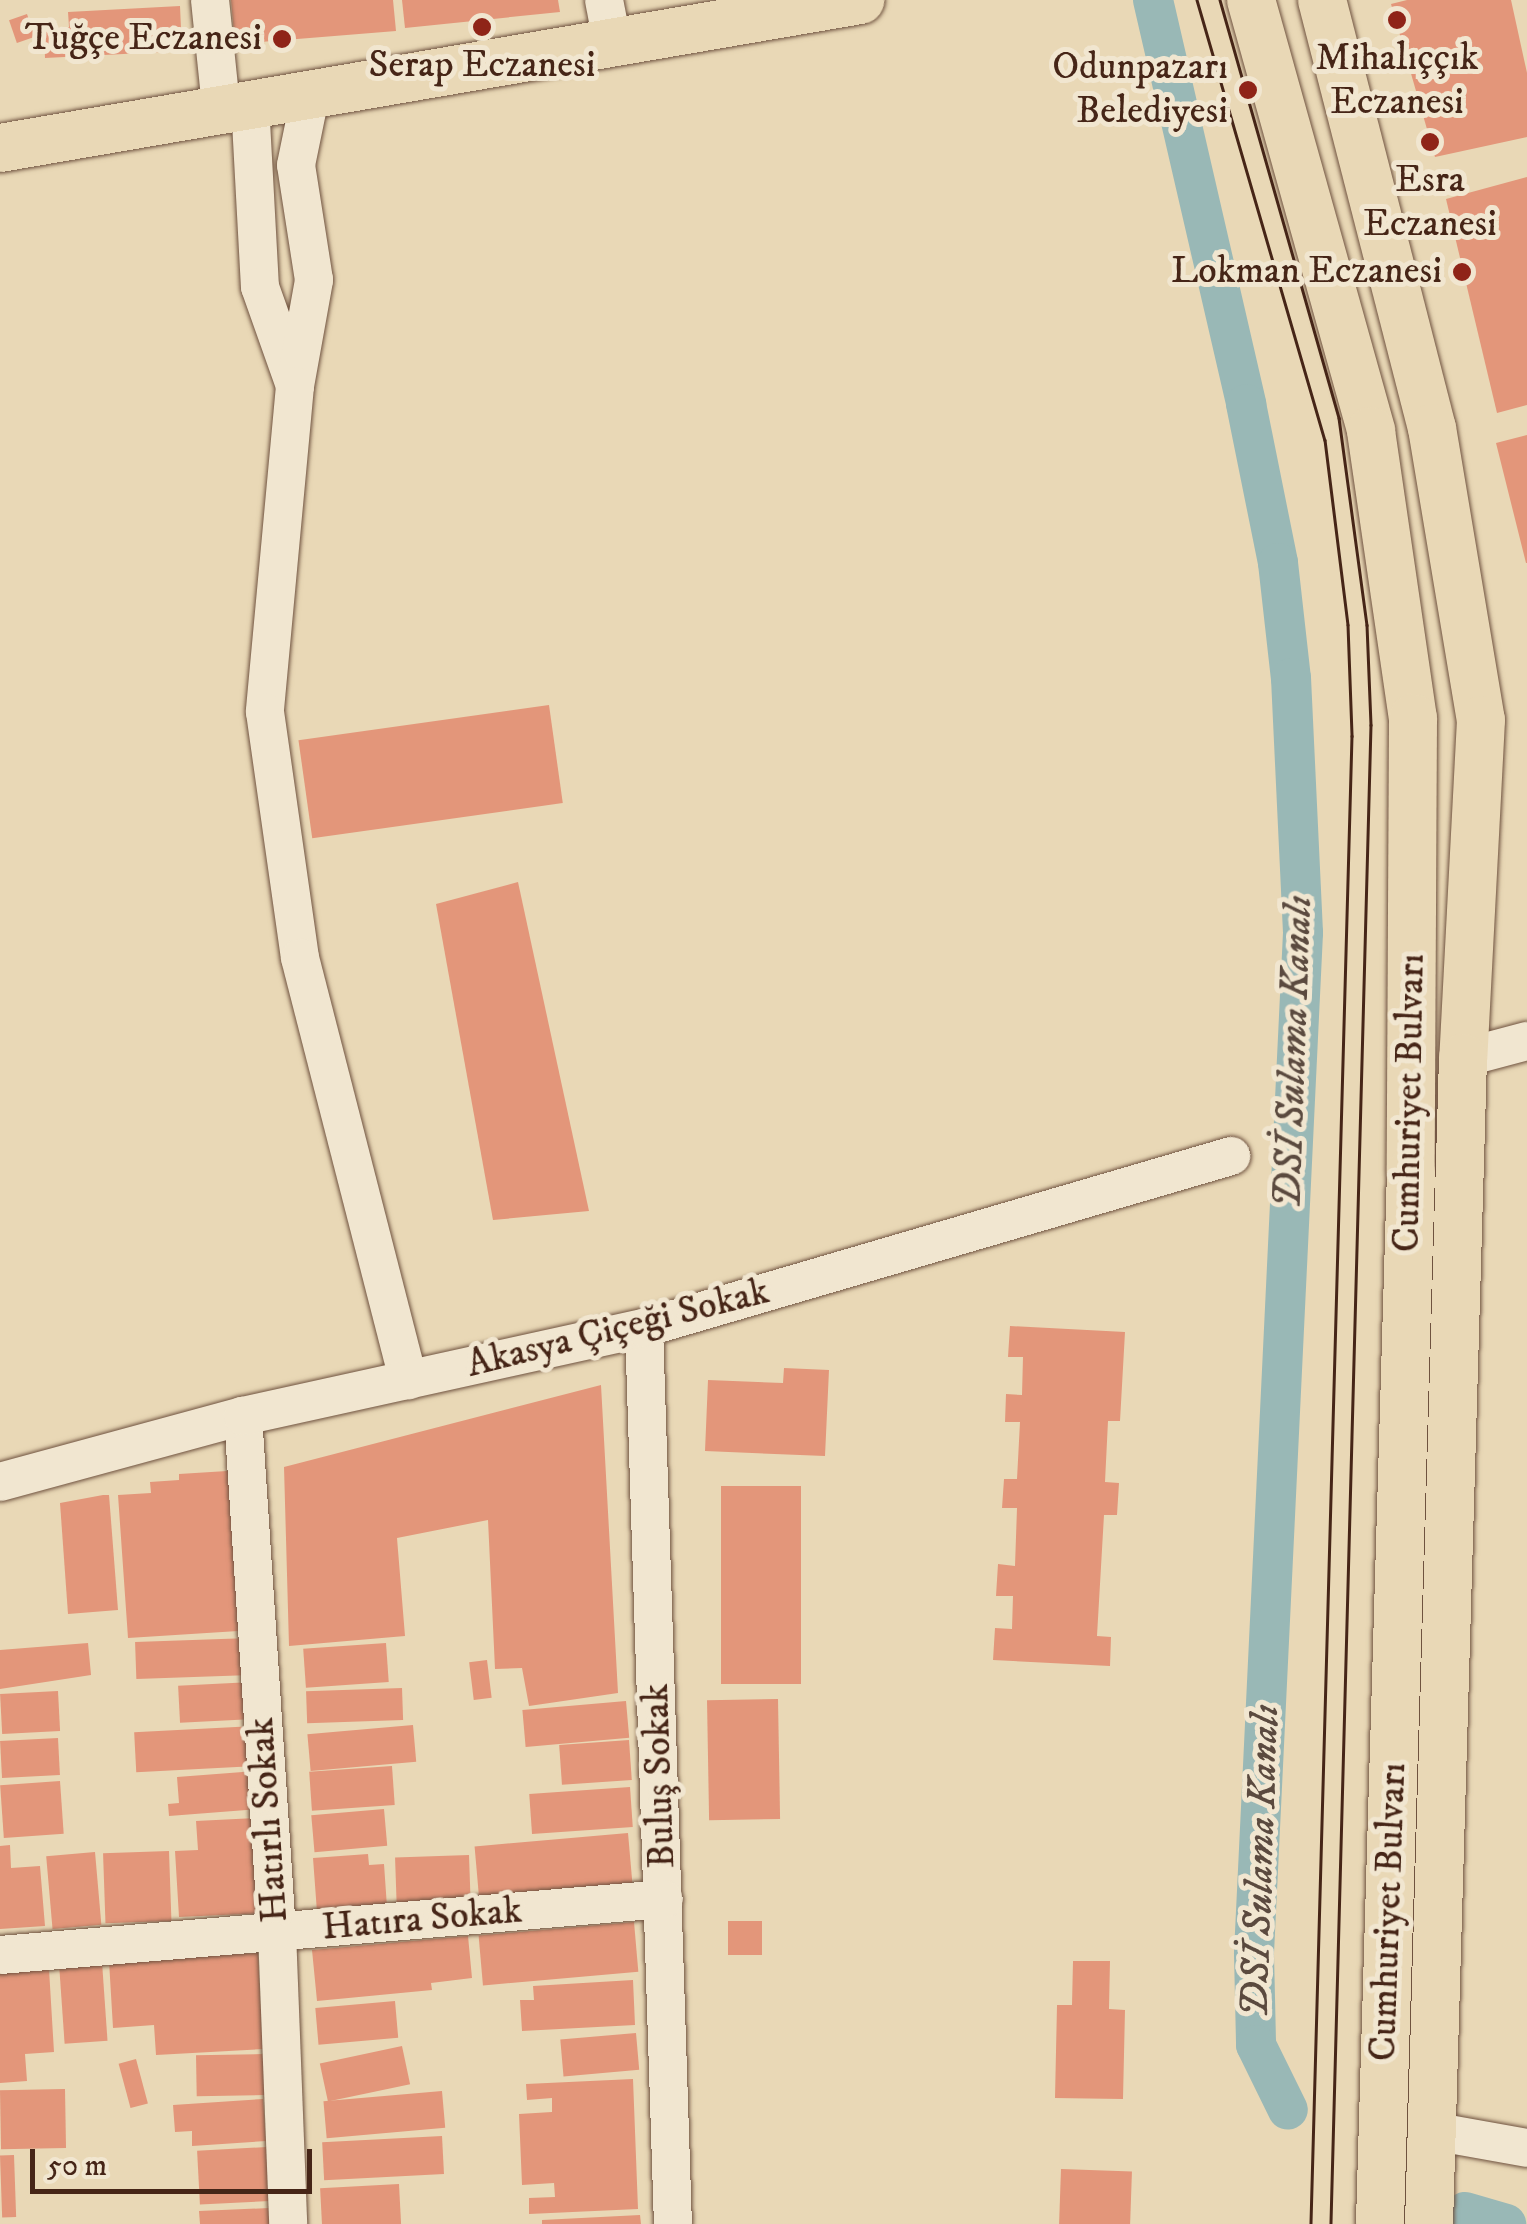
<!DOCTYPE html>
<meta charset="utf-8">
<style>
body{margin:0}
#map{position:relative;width:1527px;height:2224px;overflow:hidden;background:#e9d8b6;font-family:"IM FELL DW Pica",serif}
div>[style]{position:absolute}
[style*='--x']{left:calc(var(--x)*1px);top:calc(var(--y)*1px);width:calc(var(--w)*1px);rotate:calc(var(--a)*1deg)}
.canal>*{height:40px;margin:-20px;padding:0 20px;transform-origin:20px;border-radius:20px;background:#99b8b6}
.building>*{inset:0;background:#e3967a;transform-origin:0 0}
.roads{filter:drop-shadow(0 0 2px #6f523f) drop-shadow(0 0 2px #6f523f)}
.minor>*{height:38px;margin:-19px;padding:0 19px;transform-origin:19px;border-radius:19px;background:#f1e6d0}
.major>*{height:48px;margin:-24px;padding:0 24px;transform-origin:24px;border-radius:24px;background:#e9d8b6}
.tram>*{height:2.5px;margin:-1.25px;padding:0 1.25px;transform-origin:1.25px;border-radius:1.25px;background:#462517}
.dots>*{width:28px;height:28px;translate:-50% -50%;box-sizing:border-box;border:5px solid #f1e6d0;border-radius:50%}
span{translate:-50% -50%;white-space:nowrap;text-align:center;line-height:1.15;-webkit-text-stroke:10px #f1e6d0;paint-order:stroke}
.poi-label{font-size:38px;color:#462517}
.right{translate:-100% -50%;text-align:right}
.street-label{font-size:38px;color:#462517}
.water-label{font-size:40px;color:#5b4a3f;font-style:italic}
.scale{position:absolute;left:30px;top:2149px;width:282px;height:45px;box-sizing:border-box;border:5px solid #462517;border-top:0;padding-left:12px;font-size:30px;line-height:35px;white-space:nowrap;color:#462517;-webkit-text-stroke:8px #f1e6d0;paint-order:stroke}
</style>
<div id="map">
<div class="canal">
<i style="--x:1153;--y:0;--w:415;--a:77"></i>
<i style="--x:1246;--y:404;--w:162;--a:78.6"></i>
<i style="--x:1278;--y:563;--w:116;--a:83.6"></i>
<i style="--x:1291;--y:678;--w:255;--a:87.3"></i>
<i style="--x:1303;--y:933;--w:1022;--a:92.75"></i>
<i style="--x:1254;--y:1954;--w:91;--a:88.7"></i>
<i style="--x:1256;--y:2045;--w:72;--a:63.8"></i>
<i style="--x:1465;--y:2212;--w:43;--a:16.3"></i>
</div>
<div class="building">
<i style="clip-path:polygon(231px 0,393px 0,396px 31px,235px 44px)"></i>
<i style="clip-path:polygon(402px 0,558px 0,560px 12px,405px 28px)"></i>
<i style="clip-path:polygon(1407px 0,1511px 0,1527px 73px,1527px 137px,1435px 157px,1391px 4px)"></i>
<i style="clip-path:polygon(180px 6px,182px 51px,45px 58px,44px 29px,69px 27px,68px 12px)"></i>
<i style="left:27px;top:14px;width:24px;height:19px;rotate:71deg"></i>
<i style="clip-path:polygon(1527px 177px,1527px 405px,1497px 413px,1446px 199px)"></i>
<i style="clip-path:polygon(1527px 435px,1527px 563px,1526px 563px,1496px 443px)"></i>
<i style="left:549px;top:705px;width:99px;height:253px;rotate:82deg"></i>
<i style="clip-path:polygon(518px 882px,589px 1211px,493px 1220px,436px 904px)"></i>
<i style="clip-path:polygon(1010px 1326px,1125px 1332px,1120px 1421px,1108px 1421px,1105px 1482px,1119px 1483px,1117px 1515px,1104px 1515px,1097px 1636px,1111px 1637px,1110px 1666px,993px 1660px,995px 1628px,1012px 1629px,1013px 1596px,996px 1596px,998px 1564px,1015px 1566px,1017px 1508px,1002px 1508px,1004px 1479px,1017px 1479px,1020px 1422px,1005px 1422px,1006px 1394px,1022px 1395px,1023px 1357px,1008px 1357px)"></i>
<i style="clip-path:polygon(784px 1368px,829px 1370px,825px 1456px,705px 1451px,708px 1380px,783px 1383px)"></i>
<i style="clip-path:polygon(601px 1385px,618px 1693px,529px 1706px,522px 1668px,495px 1669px,488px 1520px,397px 1538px,405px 1636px,289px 1646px,284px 1467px)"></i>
<i style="clip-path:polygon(243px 1470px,254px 1630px,128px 1638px,118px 1495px,151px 1493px,150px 1482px,179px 1480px,179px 1474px)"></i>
<i style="left:721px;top:1486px;width:80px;height:198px"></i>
<i style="clip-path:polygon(103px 1495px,109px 1495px,118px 1610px,68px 1614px,60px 1503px)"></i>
<i style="left:250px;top:1638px;width:37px;height:115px;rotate:88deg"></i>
<i style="clip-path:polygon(88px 1643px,91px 1675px,0 1689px,0 1650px)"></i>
<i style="left:386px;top:1643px;width:39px;height:83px;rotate:86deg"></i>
<i style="left:487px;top:1660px;width:38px;height:18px;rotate:83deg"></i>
<i style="left:252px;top:1682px;width:37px;height:74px;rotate:87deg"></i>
<i style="left:402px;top:1688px;width:32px;height:96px;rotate:88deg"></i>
<i style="left:58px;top:1691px;width:40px;height:58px;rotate:87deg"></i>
<i style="left:778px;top:1699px;width:120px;height:71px;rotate:89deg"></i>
<i style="left:626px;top:1701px;width:37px;height:104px;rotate:85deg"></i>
<i style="left:413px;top:1725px;width:37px;height:106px;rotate:85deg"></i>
<i style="left:255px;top:1726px;width:40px;height:121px;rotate:87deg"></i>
<i style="left:58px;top:1738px;width:37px;height:58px;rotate:87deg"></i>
<i style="left:629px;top:1740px;width:40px;height:70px;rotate:86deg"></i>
<i style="left:392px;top:1766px;width:39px;height:83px;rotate:86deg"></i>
<i style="clip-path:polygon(256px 1771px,260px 1809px,169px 1816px,168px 1804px,179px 1803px,177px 1777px)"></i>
<i style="left:60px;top:1781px;width:53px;height:60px;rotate:86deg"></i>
<i style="left:630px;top:1787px;width:40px;height:101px;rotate:86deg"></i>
<i style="left:384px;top:1809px;width:37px;height:73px;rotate:85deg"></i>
<i style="clip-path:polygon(258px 1818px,264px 1913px,179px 1917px,175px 1851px,198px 1850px,196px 1821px)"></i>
<i style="left:628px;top:1833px;width:53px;height:154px;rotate:85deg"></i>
<i style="clip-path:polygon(10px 1845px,11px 1868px,40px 1866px,45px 1926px,0 1929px,0 1846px)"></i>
<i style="left:169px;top:1851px;width:70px;height:66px;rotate:88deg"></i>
<i style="left:95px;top:1852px;width:73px;height:49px;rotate:85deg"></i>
<i style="clip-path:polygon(368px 1854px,369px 1865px,384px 1864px,387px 1907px,317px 1912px,313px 1858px)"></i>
<i style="left:469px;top:1855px;width:46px;height:74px;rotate:88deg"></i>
<i style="left:728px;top:1921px;width:34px;height:34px"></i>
<i style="left:634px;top:1922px;width:50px;height:156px;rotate:85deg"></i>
<i style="clip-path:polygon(468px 1936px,472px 1978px,431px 1983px,432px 1990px,317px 2001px,312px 1950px)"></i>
<i style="clip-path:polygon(258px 1953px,263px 2049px,156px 2055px,154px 2025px,113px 2028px,109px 1961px)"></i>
<i style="clip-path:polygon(1073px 1961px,1110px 1961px,1109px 2009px,1125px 2010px,1123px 2099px,1055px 2098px,1057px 2005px,1072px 2005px)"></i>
<i style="left:102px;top:1962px;width:79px;height:43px;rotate:86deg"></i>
<i style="clip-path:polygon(49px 1969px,54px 2052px,25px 2054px,27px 2081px,0 2083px,0 1972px)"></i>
<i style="clip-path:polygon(633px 1980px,635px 2025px,522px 2031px,520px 2000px,534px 2000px,533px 1986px)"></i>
<i style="left:395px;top:2001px;width:37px;height:80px;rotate:85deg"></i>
<i style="left:636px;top:2033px;width:37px;height:76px;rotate:85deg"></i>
<i style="left:402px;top:2046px;width:39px;height:84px;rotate:78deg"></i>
<i style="left:264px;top:2054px;width:41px;height:68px;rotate:89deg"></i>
<i style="left:136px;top:2059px;width:46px;height:18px;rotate:75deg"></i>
<i style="clip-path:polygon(633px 2079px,638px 2209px,529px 2214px,529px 2198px,555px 2197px,554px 2183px,522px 2185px,519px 2114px,552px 2112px,552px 2098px,527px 2100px,526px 2084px)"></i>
<i style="left:65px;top:2089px;width:59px;height:65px;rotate:89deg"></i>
<i style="left:442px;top:2091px;width:37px;height:119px;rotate:85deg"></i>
<i style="clip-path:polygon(263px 2099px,266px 2141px,192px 2146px,192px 2131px,175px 2132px,173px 2105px)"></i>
<i style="left:442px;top:2136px;width:38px;height:120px;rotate:87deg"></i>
<i style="left:267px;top:2147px;width:54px;height:70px;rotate:87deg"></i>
<i style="left:14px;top:2155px;width:62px;height:14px;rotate:88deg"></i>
<i style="left:1061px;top:2169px;width:71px;height:55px;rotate:2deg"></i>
<i style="left:399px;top:2184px;width:40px;height:79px;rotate:87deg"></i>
<i style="clip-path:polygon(269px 2208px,270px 2224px,200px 2224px,199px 2211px)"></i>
<i style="clip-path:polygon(640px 2215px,641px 2224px,542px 2224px,542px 2220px)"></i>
</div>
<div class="roads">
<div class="minor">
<i style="--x:210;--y:0;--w:108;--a:84.1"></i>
<i style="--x:604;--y:0;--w:42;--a:79"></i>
<i style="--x:250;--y:103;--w:184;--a:86.9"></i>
<i style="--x:260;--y:287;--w:105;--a:70.5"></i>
<i style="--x:295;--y:386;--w:108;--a:-79.8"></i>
<i style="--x:314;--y:280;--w:116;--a:-98.9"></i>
<i style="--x:296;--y:165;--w:75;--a:-78.4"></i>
<i style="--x:295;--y:386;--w:327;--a:95.3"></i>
<i style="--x:265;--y:712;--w:248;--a:81.9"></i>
<i style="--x:300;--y:958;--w:436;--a:75.6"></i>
<i style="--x:1463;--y:1058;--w:66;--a:-14.9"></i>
<i style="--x:644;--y:1328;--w:896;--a:88.15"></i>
<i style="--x:243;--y:1416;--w:517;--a:86.23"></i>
<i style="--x:277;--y:1932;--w:292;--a:87.8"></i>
<i style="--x:0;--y:1482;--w:252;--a:-15.2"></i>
<i style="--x:243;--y:1416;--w:411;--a:-12.4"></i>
<i style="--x:644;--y:1328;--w:612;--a:-16.33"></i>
<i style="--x:0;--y:1955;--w:666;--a:-4.82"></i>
<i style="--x:1432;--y:2131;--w:97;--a:10.1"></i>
</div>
<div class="major">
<i style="--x:1251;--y:0;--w:447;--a:74.4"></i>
<i style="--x:1371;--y:431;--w:290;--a:81.7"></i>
<i style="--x:1413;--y:718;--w:453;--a:90.3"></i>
<i style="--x:1411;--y:1171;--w:1053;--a:91.69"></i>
<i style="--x:1322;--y:0;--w:442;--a:75.6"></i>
<i style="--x:1432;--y:428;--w:296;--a:80.5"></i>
<i style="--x:1481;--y:720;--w:338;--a:93"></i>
<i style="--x:1463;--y:1058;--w:1166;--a:91.67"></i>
<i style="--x:0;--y:148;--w:873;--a:-9.76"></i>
</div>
</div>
<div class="tram">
<i style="--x:1197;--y:0;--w:458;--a:73.8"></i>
<i style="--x:1325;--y:440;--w:186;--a:82.9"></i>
<i style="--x:1348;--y:625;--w:111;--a:87.9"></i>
<i style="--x:1352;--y:736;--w:1489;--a:91.58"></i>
<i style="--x:1220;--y:0;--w:435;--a:74.1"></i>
<i style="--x:1339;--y:418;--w:209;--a:82.3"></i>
<i style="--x:1367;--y:625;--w:100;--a:87.7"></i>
<i style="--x:1371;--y:725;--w:1500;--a:91.53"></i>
</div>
<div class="dots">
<i style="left:1397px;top:20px;background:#8f2418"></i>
<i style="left:482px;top:27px;background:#8f2418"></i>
<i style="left:282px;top:39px;background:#8f2418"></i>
<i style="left:1248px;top:90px;background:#8f2418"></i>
<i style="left:1430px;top:142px;background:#8f2418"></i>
<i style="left:1462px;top:272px;background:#8f2418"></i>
</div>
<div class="poi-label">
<span class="right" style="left:262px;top:39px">Tuğçe Eczanesi</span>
<span style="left:1397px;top:81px">Mihalıççık<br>Eczanesi</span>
<span style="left:482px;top:66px">Serap Eczanesi</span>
<span class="right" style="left:1228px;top:90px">Odunpazarı<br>Belediyesi</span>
<span style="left:1430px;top:203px">Esra<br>Eczanesi</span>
<span class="right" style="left:1442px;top:272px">Lokman Eczanesi</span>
</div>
<div class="street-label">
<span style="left:1410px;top:1103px;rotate:-89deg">Cumhuriyet Bulvarı</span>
<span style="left:618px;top:1329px;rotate:-14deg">Akasya Çiçeği Sokak</span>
<span style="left:660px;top:1776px;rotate:-92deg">Buluş Sokak</span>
<span style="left:269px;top:1820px;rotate:-94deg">Hatırlı Sokak</span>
<span style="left:1389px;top:1912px;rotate:-88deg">Cumhuriyet Bulvarı</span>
<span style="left:422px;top:1920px;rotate:-5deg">Hatıra Sokak</span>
</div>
<div class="water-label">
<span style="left:1294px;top:1052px;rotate:-88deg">DSİ Sulama Kanalı</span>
<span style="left:1261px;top:1861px;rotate:-88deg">DSİ Sulama Kanalı</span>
</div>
<div class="scale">50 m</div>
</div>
